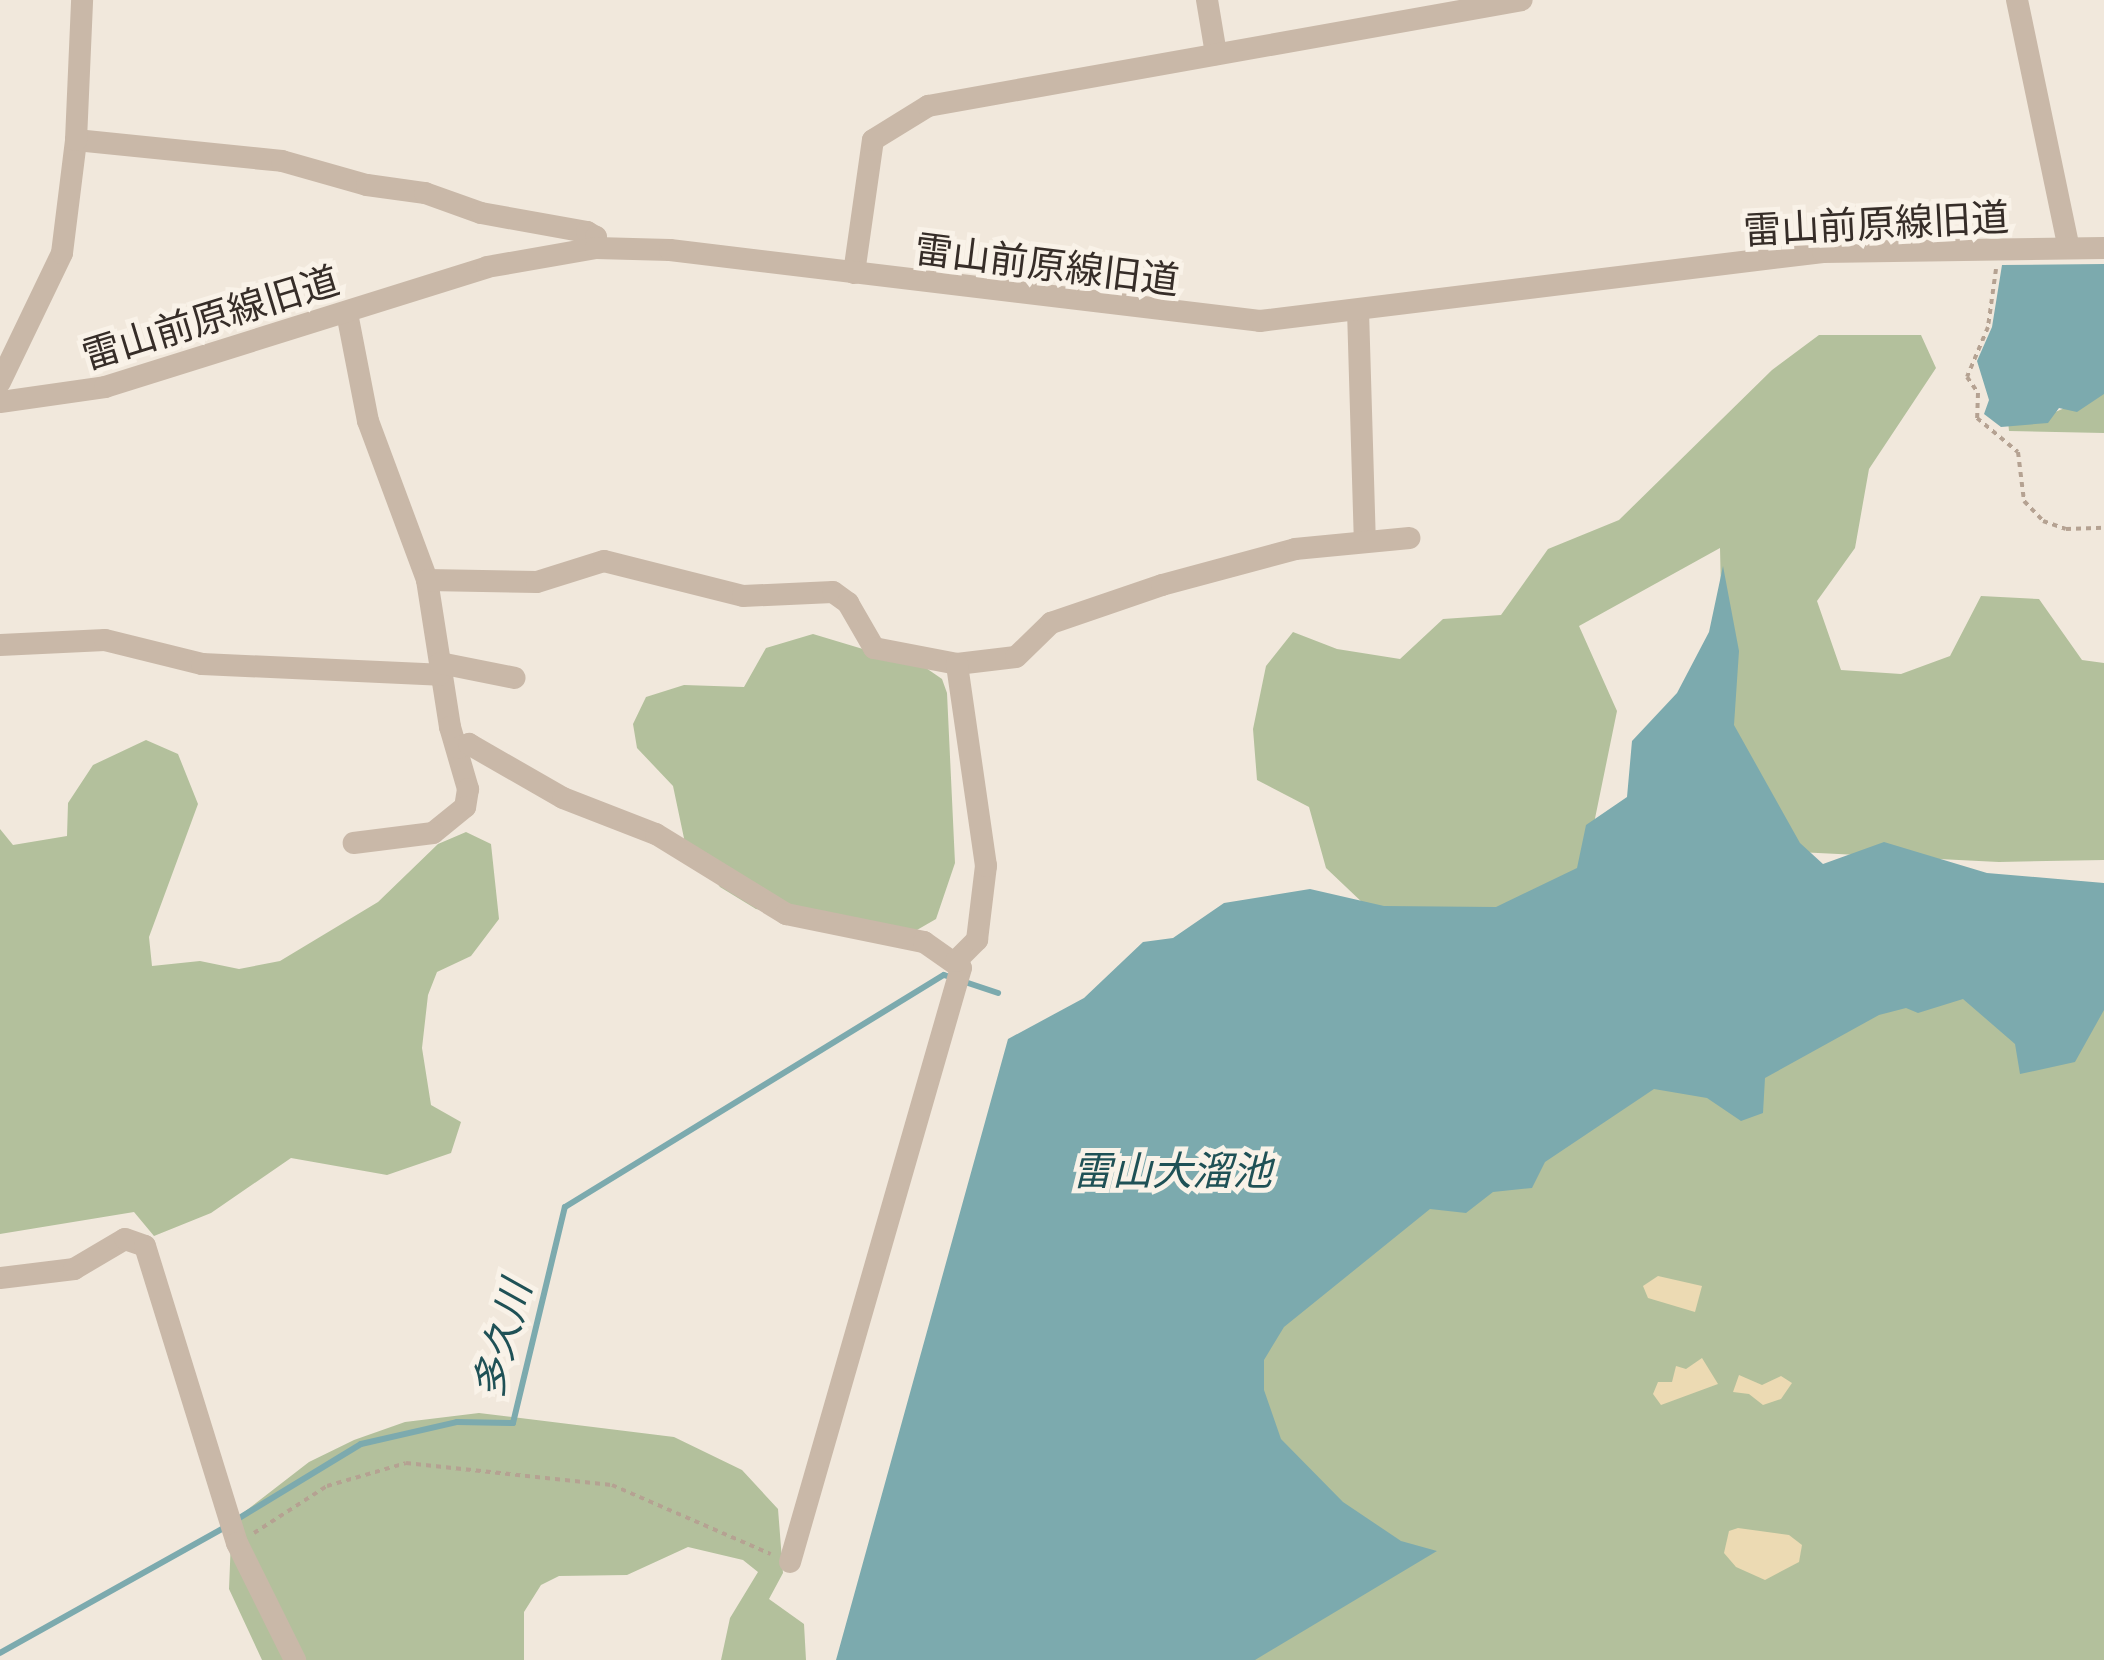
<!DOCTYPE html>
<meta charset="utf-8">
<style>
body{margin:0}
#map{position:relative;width:2104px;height:1660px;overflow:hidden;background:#f1e8dc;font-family:Commissioner,"Noto Sans JP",sans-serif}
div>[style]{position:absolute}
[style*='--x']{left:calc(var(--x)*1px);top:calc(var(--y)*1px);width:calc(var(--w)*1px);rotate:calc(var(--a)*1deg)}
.green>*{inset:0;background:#b3c09c}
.sand>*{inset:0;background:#ecdab3}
.water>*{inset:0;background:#7caaae}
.stream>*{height:6px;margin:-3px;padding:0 3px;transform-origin:3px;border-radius:3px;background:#7caaae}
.path>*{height:4px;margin-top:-2px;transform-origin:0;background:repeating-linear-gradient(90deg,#b5a292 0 5px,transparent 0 10px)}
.minor>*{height:22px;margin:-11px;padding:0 11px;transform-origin:11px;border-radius:11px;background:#c9b8a8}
span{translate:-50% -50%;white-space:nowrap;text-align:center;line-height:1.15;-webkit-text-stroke:10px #f9f2e8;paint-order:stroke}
.street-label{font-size:38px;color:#362d28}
.water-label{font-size:40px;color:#1f5156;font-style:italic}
</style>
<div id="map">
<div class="green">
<i style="clip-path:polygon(1819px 335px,1921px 335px,1936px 368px,1869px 469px,1855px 548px,1817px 601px,1841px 670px,1901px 674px,1950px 656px,1981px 596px,2039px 599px,2082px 660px,2104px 663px,2104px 860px,1999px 862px,1798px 852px,1724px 725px,1720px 548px,1579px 626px,1617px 711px,1582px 882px,1509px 918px,1385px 924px,1326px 868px,1309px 807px,1257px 780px,1253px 729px,1266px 666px,1293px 632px,1337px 649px,1400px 659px,1443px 619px,1501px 615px,1548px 549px,1619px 520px,1772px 370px)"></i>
<i style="clip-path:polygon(2104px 391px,2104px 433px,2009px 431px,2008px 421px,2046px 416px)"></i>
<i style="clip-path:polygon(813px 634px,926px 668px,942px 679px,947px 693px,955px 863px,936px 919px,910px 934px,756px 909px,720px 887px,685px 843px,673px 786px,637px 748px,633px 724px,646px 697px,684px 685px,744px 687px,766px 648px)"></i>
<i style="clip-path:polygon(146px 740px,178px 754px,198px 804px,149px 937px,152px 966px,200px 961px,239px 969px,280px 961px,378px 902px,438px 844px,466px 832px,491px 844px,499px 919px,471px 956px,437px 972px,428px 995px,422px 1048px,431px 1105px,461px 1122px,451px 1153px,387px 1175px,291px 1158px,211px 1213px,154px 1236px,134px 1212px,0 1234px,0 829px,13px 845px,67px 836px,68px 803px,93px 765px)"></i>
<i style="clip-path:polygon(2104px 977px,2104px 1660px,1240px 1660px,1250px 1424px,1262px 1334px,1387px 1223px,1627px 1085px,1754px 1070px,1868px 1006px)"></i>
<i style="clip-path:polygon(479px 1413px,674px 1437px,742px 1470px,778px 1509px,783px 1573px,769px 1599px,804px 1624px,806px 1660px,721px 1660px,730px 1618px,758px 1572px,743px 1560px,688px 1547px,627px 1575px,559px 1576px,541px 1585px,524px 1612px,524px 1660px,262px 1660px,229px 1589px,231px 1539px,243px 1513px,309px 1462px,354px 1440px,405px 1422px)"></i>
</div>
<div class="sand">
<i style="clip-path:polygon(1658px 1276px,1702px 1286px,1695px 1312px,1648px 1298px,1643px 1286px)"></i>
<i style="clip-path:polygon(1702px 1358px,1718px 1384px,1661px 1405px,1653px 1394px,1658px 1382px,1672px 1382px,1676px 1366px,1686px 1369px)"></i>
<i style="clip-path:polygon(1739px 1375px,1762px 1385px,1781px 1376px,1792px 1383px,1781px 1399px,1763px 1405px,1749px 1394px,1733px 1392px)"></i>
<i style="clip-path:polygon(1738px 1528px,1789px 1535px,1802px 1545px,1799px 1562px,1765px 1580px,1736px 1567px,1724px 1553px,1729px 1531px)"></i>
</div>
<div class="water">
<i style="clip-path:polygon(2104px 264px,2104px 394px,2077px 412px,2059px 408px,2048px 423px,2001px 427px,1984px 414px,1989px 400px,1977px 361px,1992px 327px,2002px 265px)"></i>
<i style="clip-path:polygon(1723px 566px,1739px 651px,1734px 725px,1800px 843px,1823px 864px,1884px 842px,1987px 873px,2104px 883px,2104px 1010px,2075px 1062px,2020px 1074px,2015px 1044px,1963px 999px,1918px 1013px,1906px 1008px,1879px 1015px,1765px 1078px,1763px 1113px,1741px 1121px,1707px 1098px,1654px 1089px,1545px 1162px,1532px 1188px,1493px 1192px,1466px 1213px,1430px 1209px,1284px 1327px,1264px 1360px,1264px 1390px,1281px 1439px,1343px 1502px,1401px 1541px,1437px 1551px,1255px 1660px,836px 1660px,1008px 1039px,1084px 998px,1143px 942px,1173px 938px,1224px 903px,1310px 889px,1384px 906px,1496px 907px,1577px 868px,1586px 825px,1627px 797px,1632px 741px,1677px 693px,1709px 632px)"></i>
</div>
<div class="stream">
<i style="--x:236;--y:1520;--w:146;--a:-31.3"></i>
<i style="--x:361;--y:1444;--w:98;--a:-12.9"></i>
<i style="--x:457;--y:1422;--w:56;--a:1"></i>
<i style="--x:513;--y:1423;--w:222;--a:-76.5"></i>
<i style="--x:565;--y:1207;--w:444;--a:-31.5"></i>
<i style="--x:944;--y:975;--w:57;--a:18.4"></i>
<i style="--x:0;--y:1653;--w:258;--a:-29.2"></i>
</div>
<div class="path">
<i style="--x:1996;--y:269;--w:59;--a:97.9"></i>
<i style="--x:1988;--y:327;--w:54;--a:112.8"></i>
<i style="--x:1967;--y:377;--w:19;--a:55"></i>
<i style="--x:1978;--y:393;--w:25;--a:92"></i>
<i style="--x:1977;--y:418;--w:53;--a:39.7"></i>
<i style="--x:2018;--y:452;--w:49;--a:83"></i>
<i style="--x:2024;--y:501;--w:28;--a:46"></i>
<i style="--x:2043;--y:521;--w:24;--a:19"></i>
<i style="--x:2066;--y:529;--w:38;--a:-2"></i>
<i style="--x:254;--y:1533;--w:87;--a:-32.8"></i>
<i style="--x:327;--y:1486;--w:82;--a:-16.2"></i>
<i style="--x:406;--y:1463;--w:207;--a:6.1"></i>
<i style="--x:612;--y:1485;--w:173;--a:23.5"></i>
</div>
<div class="minor">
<i style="--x:1207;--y:0;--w:55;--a:80.5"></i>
<i style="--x:2017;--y:0;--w:253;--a:78.2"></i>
<i style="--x:76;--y:140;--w:207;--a:5.8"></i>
<i style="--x:282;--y:161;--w:88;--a:15.8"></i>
<i style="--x:367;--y:185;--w:59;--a:7.9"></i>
<i style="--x:425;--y:193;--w:59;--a:19.7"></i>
<i style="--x:481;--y:213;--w:108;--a:10.2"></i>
<i style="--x:587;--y:232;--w:10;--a:29"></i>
<i style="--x:596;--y:237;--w:11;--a:90"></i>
<i style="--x:854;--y:273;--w:134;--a:-81.9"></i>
<i style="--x:873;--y:140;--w:65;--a:-31.7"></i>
<i style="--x:928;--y:106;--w:603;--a:-10.12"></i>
<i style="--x:1358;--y:310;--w:232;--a:88.3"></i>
<i style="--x:347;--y:313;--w:110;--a:79"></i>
<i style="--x:368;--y:421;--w:170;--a:69.6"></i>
<i style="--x:427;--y:580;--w:149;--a:81.1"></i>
<i style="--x:450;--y:727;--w:65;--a:73.8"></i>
<i style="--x:468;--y:789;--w:18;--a:99"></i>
<i style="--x:465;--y:807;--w:41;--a:140.9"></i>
<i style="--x:433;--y:833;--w:80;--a:172.8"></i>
<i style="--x:0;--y:382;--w:143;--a:-64.3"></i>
<i style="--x:62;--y:253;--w:114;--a:-82.9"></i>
<i style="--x:76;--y:140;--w:140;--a:-87.5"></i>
<i style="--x:0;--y:402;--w:106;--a:-8.1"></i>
<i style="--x:105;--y:387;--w:400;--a:-17.4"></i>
<i style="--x:487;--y:267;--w:111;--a:-9.9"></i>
<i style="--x:596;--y:248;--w:74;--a:1.5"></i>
<i style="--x:670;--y:250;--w:594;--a:6.86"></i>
<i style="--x:1260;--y:321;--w:567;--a:-6.99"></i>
<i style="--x:1823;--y:252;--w:281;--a:-0.8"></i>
<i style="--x:427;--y:580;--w:110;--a:1"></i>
<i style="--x:537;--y:582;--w:70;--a:-17.4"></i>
<i style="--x:604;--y:561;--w:143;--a:14.1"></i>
<i style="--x:743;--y:596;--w:90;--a:-2.5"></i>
<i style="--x:833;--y:592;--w:19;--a:36"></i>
<i style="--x:848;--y:603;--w:52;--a:60"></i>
<i style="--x:874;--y:648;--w:85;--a:10.9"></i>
<i style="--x:957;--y:664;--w:59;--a:-6.8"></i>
<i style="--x:1016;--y:657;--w:49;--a:-44.2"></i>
<i style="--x:1051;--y:623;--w:117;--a:-18.9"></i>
<i style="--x:1162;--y:585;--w:138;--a:-15.1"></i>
<i style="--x:1295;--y:549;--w:115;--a:-5.5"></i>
<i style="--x:0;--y:645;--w:105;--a:-2.7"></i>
<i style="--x:105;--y:640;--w:100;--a:13.9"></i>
<i style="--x:202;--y:664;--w:238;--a:2.6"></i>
<i style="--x:440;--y:663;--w:76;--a:11.3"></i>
<i style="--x:458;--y:748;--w:12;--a:-20"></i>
<i style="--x:469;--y:744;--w:108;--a:29.9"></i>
<i style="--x:563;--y:798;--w:100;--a:21.2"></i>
<i style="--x:656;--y:834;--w:153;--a:31.6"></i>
<i style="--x:786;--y:914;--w:141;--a:11.5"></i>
<i style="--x:924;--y:942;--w:45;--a:35.1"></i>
<i style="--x:961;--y:968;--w:618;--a:106.06"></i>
<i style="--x:956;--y:961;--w:30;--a:-45"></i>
<i style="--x:977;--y:940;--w:75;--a:-83.1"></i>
<i style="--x:986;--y:866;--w:204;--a:-98.2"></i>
<i style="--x:0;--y:1278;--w:75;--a:-6.9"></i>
<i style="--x:74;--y:1269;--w:59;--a:-30.5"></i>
<i style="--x:125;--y:1239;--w:21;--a:19"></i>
<i style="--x:145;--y:1246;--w:311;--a:72.8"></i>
<i style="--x:237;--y:1543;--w:131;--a:63.6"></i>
</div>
<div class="street-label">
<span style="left:1876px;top:222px;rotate:-3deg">雷山前原線旧道</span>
<span style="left:1047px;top:263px;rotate:7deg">雷山前原線旧道</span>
<span style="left:210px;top:316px;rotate:-17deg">雷山前原線旧道</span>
</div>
<div class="water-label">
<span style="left:1172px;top:1169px">雷山大溜池</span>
<span style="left:500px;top:1339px;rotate:-75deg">多久川</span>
</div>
</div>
